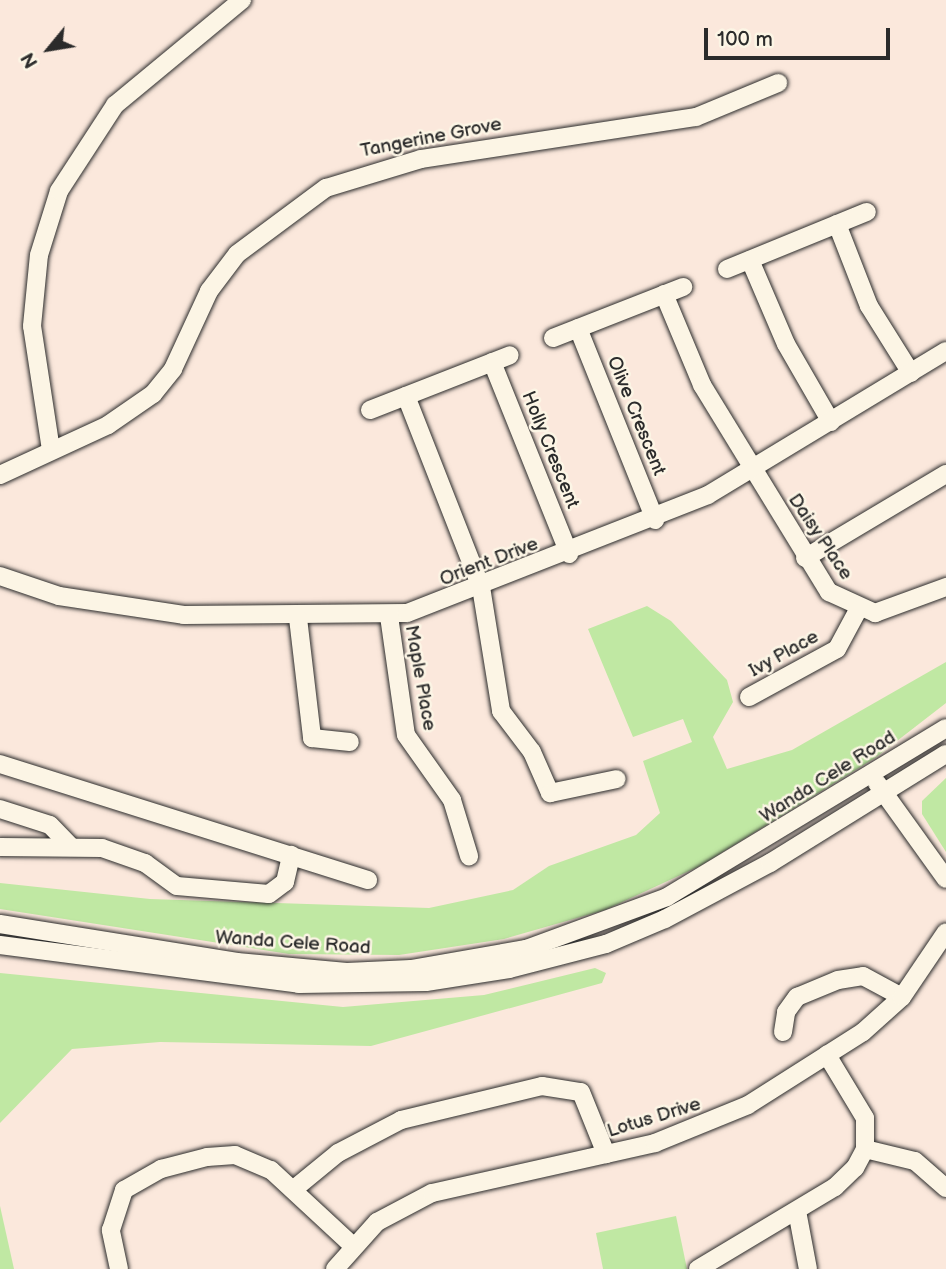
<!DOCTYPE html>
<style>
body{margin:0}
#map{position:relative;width:946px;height:1269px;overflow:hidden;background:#fbe8dc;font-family:"Balsamiq Sans",sans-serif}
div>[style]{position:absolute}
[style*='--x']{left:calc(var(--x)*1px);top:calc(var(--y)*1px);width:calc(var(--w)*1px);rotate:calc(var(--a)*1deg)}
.green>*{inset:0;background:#c0e8a3}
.roads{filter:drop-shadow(0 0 2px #2b2b2b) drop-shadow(0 0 2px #2b2b2b)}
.minor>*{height:18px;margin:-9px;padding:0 9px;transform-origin:9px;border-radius:9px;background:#fcf5e5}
span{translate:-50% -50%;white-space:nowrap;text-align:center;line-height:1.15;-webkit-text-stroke:5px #fcf5e5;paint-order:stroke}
.street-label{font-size:19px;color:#2b2b2b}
.north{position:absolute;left:14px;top:14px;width:70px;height:70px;-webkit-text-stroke:5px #fcf5e5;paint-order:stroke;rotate:240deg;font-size:19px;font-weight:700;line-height:28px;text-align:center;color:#2b2b2b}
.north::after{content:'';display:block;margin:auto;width:24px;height:32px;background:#2b2b2b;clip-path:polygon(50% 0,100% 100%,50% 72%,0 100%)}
.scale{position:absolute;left:704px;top:28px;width:186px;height:32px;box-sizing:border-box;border:4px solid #2b2b2b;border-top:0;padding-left:9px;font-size:21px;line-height:24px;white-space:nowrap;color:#2b2b2b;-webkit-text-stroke:5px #fcf5e5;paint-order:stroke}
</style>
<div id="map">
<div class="green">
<i style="clip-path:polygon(647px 606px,671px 621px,727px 680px,733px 702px,713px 737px,727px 769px,792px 750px,946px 662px,946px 703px,875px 758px,700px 866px,605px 910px,504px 939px,399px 955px,289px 954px,0 909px,0 883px,150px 899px,429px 908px,513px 890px,549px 866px,636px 835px,660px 813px,643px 761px,692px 742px,683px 719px,633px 737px,588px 629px)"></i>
<i style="clip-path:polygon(946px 778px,946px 852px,922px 814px,922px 801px)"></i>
<i style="clip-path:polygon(595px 968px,606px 973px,602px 983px,371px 1046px,160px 1042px,72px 1049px,0 1123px,0 973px,343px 1007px,484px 995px)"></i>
<i style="clip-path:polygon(0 1206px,14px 1269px,0 1269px)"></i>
<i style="clip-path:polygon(676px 1216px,687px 1269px,603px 1269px,596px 1233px)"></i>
</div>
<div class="roads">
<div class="minor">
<i style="--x:837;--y:224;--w:88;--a:68.7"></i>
<i style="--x:869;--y:306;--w:79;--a:57.9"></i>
<i style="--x:750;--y:260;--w:91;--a:66.8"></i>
<i style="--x:786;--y:344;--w:90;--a:60"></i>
<i style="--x:727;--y:269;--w:151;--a:-22.2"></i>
<i style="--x:664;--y:294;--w:99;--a:67.3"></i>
<i style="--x:702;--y:385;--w:243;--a:58.5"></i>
<i style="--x:829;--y:592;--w:51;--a:24.5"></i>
<i style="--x:875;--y:613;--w:76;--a:-20.1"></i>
<i style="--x:578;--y:328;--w:207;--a:68.1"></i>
<i style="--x:553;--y:338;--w:140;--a:-21.4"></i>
<i style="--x:492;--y:362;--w:207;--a:68.1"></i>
<i style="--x:406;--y:396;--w:205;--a:68.6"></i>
<i style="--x:481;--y:587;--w:126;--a:80.8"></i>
<i style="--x:501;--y:711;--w:51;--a:52.9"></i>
<i style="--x:532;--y:752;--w:45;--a:66.3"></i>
<i style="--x:550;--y:793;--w:68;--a:-11.8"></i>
<i style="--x:370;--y:410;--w:150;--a:-21.4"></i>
<i style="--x:51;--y:450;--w:125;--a:-98.7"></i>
<i style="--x:32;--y:326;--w:71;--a:-84.4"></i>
<i style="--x:39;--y:255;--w:67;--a:-72.6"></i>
<i style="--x:59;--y:191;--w:103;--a:-56.9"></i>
<i style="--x:115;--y:105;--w:165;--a:-39.6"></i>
<i style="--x:0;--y:475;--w:119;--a:-24.8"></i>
<i style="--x:108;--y:425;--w:55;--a:-34.6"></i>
<i style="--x:153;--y:394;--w:32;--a:-51"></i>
<i style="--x:173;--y:369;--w:86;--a:-65.2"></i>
<i style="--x:209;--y:291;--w:46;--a:-52.9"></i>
<i style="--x:237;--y:254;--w:111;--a:-36.6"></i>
<i style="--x:326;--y:188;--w:99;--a:-17"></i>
<i style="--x:421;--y:159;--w:278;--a:-8.7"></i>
<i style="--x:696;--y:117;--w:89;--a:-22.5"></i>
<i style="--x:805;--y:558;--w:164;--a:-30.8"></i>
<i style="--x:0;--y:576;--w:62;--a:18.7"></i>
<i style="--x:59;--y:596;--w:126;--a:8.6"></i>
<i style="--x:184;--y:615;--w:223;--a:-0.5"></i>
<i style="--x:407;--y:613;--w:323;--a:-21.4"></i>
<i style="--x:708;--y:495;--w:278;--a:-31.2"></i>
<i style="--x:389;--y:616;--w:120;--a:81.9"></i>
<i style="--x:406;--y:735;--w:80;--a:54.7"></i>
<i style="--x:452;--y:800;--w:59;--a:73.1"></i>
<i style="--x:298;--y:618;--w:121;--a:83.3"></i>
<i style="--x:312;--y:738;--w:38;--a:6"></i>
<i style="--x:749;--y:697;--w:100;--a:-28.6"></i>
<i style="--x:837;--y:649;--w:44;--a:-61.7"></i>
<i style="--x:0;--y:764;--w:386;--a:17.5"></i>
<i style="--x:877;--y:783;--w:118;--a:54.3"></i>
<i style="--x:0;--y:809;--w:52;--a:17.7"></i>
<i style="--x:50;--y:825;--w:30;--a:46"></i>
<i style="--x:0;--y:847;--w:102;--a:0.6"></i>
<i style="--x:102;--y:848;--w:46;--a:19.2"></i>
<i style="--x:145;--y:863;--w:39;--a:36"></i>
<i style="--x:177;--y:886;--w:92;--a:5"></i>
<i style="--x:269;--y:894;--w:20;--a:-37"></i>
<i style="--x:285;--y:882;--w:28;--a:-77"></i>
<i style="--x:0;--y:924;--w:240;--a:9.1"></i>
<i style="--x:237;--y:962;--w:110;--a:5.2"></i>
<i style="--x:347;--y:972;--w:64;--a:-2.7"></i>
<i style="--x:411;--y:969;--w:117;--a:-9.9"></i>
<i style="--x:526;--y:949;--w:150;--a:-20.2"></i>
<i style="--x:667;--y:897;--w:326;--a:-31.2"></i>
<i style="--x:0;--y:945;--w:302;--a:7.4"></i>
<i style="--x:299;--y:984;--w:127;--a:-0.9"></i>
<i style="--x:426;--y:982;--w:84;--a:-8.9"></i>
<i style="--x:509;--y:969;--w:100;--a:-14.5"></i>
<i style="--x:606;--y:944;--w:64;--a:-23"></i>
<i style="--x:665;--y:919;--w:119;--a:-28.1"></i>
<i style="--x:770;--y:863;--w:207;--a:-31.8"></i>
<i style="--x:783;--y:1032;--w:20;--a:-81"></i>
<i style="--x:786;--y:1012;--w:19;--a:-54"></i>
<i style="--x:797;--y:997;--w:44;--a:-22.5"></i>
<i style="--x:838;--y:980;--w:25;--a:-9"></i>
<i style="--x:863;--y:976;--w:44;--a:28.3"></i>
<i style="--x:865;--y:1149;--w:51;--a:13.5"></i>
<i style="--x:915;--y:1161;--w:41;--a:41.1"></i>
<i style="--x:294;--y:1189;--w:57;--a:-39.3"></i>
<i style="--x:338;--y:1153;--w:71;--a:-27.6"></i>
<i style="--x:401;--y:1120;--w:145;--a:-13.6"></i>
<i style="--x:542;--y:1086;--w:39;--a:9"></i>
<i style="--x:581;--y:1092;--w:67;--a:68"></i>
<i style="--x:797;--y:1211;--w:59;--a:79.3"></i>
<i style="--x:119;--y:1269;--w:40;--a:-102"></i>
<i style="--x:111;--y:1230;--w:42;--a:-72"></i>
<i style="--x:124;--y:1190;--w:43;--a:-29.6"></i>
<i style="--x:161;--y:1169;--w:48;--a:-14.6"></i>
<i style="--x:207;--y:1157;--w:28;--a:-4"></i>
<i style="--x:235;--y:1155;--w:39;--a:23"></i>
<i style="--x:271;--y:1170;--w:110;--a:42.8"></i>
<i style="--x:335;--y:1269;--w:63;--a:-48.2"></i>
<i style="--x:377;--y:1222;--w:62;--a:-27.8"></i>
<i style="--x:432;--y:1193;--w:229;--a:-12.6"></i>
<i style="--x:655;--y:1143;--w:100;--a:-22.2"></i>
<i style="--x:748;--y:1105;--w:136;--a:-32.4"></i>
<i style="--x:863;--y:1032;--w:52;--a:-41.9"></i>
<i style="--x:902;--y:997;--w:78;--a:-55.9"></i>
<i style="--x:698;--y:1269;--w:160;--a:-30.9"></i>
<i style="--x:835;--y:1187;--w:28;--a:-44"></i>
<i style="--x:855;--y:1168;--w:21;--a:-62"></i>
<i style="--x:865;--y:1149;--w:31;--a:-90"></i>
<i style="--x:865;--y:1118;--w:74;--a:-121.1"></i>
</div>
</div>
<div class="street-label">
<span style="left:431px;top:138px;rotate:-11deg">Tangerine Grove</span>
<span style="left:636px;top:416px;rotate:68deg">Olive Crescent</span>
<span style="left:550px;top:450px;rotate:68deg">Holly Crescent</span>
<span style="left:820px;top:537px;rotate:56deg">Daisy Place</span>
<span style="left:489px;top:562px;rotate:-21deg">Orient Drive</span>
<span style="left:784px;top:654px;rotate:-29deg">Ivy Place</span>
<span style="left:420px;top:678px;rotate:80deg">Maple Place</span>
<span style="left:828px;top:777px;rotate:-32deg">Wanda Cele Road</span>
<span style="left:293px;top:943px;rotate:4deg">Wanda Cele Road</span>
<span style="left:654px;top:1118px;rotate:-17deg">Lotus Drive</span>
</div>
<div class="north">N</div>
<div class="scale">100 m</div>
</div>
